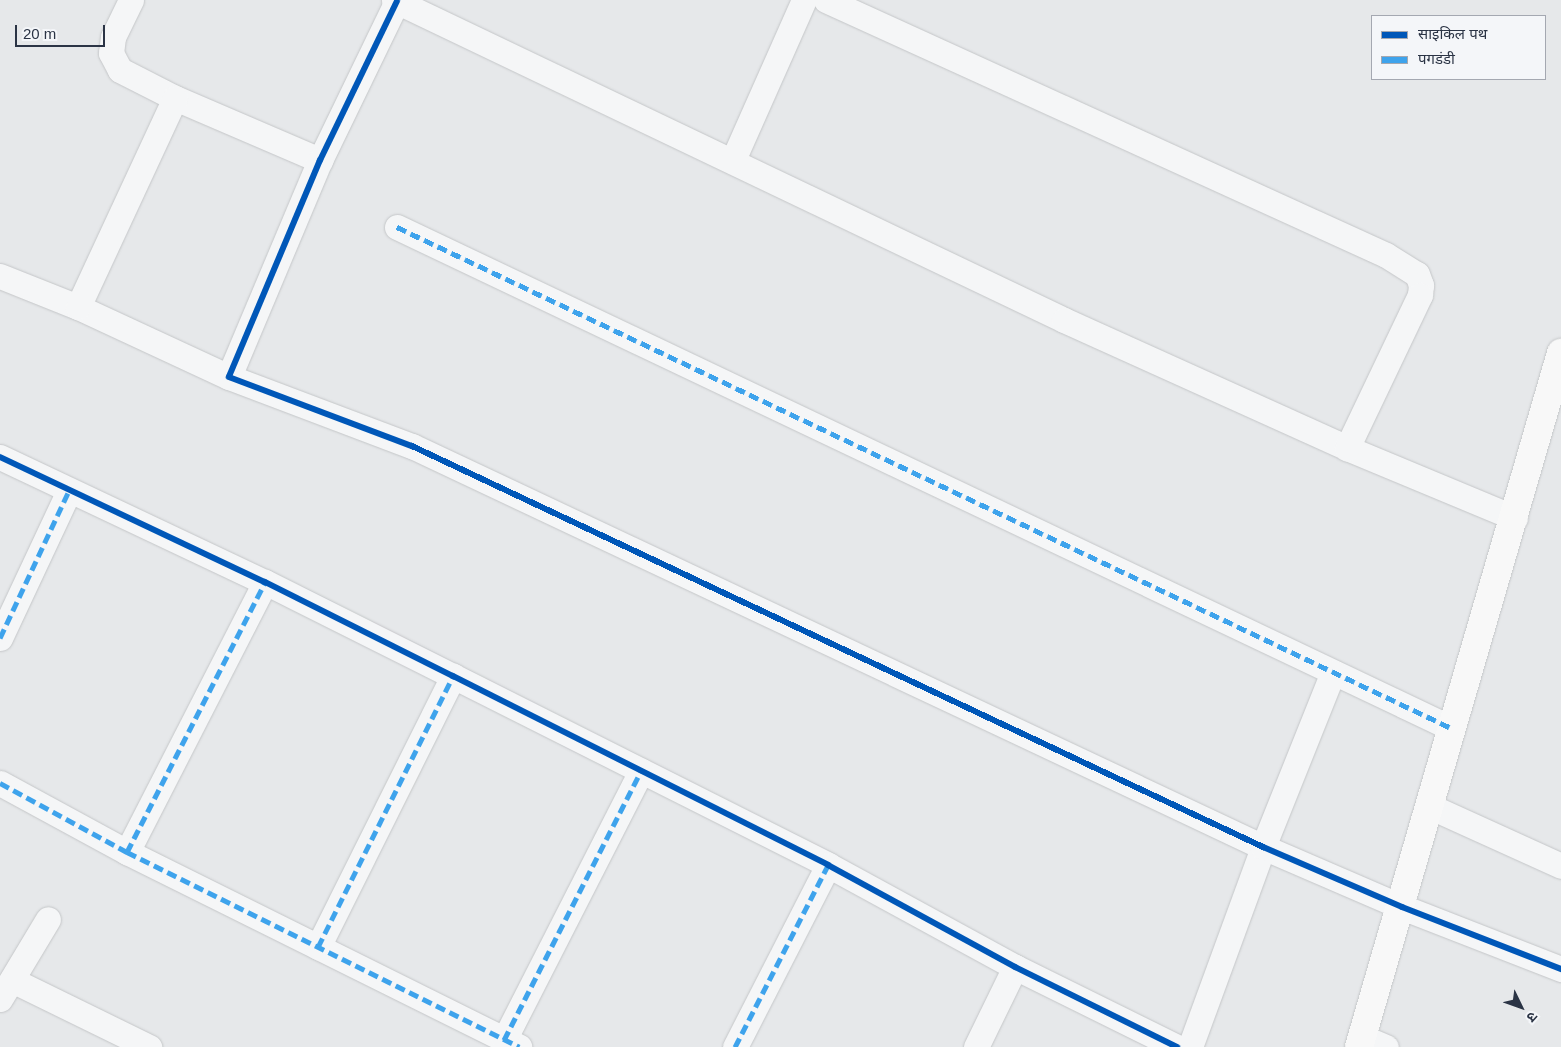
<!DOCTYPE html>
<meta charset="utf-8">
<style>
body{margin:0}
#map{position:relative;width:1561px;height:1047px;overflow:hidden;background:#e6e8ea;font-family:Helvetica,"Noto Sans Devanagari",sans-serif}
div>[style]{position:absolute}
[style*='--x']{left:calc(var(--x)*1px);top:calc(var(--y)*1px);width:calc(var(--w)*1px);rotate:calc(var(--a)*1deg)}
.roads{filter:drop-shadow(0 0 1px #c4c6c8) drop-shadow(0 0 1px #c4c6c8)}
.street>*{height:25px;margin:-12.5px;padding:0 12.5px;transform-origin:12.5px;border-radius:12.5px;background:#f5f6f7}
.secondary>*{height:28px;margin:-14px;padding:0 14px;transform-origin:14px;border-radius:14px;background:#f8f8f8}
.quiet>*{height:5px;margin-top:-2.5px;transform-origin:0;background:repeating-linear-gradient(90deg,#3ea3ec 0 10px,transparent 0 15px)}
.cycleway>*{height:6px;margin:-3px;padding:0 3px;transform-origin:3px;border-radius:3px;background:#0057b8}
span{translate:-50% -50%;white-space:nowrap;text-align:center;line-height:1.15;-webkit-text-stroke:4px #f4f6f9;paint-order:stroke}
.legend{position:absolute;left:1371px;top:15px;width:175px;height:65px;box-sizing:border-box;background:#f4f6f9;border:1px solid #a4a8b1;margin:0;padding:6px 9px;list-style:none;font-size:15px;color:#2b3445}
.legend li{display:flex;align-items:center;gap:10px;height:25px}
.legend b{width:25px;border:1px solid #a4a8b1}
.north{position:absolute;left:1496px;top:982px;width:50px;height:50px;-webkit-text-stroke:4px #f4f6f9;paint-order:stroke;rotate:132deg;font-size:14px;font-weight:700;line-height:20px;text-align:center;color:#2b3445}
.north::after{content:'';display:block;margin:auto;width:18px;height:22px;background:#2b3445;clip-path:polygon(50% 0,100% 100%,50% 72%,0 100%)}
.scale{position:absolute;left:15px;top:25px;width:90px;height:22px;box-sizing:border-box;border:2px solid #2b3445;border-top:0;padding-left:6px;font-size:15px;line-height:18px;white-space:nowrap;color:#2b3445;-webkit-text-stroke:4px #f4f6f9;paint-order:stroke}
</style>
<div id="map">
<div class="roads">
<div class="street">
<i style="--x:131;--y:0;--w:41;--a:115.9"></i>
<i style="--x:113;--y:37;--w:16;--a:97"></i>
<i style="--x:111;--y:53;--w:19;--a:62"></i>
<i style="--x:120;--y:70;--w:62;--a:27"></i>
<i style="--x:175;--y:98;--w:158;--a:23.2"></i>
<i style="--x:394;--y:0;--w:742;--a:25.53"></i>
<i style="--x:1064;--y:320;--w:311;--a:24.3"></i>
<i style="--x:1347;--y:448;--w:182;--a:22.6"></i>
<i style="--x:826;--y:0;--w:615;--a:24.48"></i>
<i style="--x:1386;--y:255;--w:36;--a:32"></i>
<i style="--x:1417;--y:274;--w:12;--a:70"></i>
<i style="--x:1421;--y:285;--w:10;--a:96"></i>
<i style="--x:1420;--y:295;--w:170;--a:115.5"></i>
<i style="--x:397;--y:1;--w:177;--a:115.8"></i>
<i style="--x:320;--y:160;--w:235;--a:112.8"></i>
<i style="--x:229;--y:377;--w:196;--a:20.7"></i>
<i style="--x:412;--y:446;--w:941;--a:25.23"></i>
<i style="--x:1263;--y:847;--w:151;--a:23.3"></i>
<i style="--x:1402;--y:907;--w:171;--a:21.3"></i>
<i style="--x:733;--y:160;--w:175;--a:-66.1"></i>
<i style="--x:397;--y:227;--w:1167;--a:25.42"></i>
<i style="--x:0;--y:276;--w:84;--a:21.7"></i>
<i style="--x:78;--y:307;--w:166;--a:24.9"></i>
<i style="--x:78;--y:307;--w:230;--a:-65.1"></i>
<i style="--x:0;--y:457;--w:293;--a:25.3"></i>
<i style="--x:265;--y:582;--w:210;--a:26.6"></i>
<i style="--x:453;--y:676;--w:420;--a:26.7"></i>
<i style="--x:828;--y:865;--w:213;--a:28.6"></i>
<i style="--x:1015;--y:967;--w:181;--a:26.3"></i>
<i style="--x:0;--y:638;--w:162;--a:-64.9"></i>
<i style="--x:0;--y:783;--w:145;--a:28.5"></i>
<i style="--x:127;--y:852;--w:438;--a:26.4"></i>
<i style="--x:1429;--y:806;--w:145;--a:24.4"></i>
<i style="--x:127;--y:852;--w:303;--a:-62.9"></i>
<i style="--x:318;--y:947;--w:303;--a:-63.5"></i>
<i style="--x:12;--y:980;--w:153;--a:26.1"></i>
<i style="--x:0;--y:999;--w:93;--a:-59"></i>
<i style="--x:1362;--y:1037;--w:26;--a:23"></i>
<i style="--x:504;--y:1040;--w:302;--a:-63"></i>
<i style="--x:735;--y:1047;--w:204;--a:-62.9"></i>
<i style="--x:976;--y:1047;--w:89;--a:-64"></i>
<i style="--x:1190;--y:1047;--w:213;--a:-69.9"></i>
<i style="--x:1263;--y:847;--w:188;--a:-68.2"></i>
</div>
<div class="secondary">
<i style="--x:1359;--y:1047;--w:723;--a:-73.77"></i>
</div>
</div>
<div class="quiet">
<i style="--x:397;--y:227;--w:1167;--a:25.42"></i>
<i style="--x:0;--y:638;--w:162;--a:-64.9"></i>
<i style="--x:0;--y:783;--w:145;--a:28.5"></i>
<i style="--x:127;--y:852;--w:438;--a:26.4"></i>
<i style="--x:127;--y:852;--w:303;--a:-62.9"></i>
<i style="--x:318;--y:947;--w:303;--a:-63.5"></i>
<i style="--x:504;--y:1040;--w:302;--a:-63"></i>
<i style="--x:735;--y:1047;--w:204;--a:-62.9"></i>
</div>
<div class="cycleway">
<i style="--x:397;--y:1;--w:177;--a:115.8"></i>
<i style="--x:320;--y:160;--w:235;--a:112.8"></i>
<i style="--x:229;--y:377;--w:196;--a:20.7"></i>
<i style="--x:412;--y:446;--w:941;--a:25.23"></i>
<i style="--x:1263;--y:847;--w:151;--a:23.3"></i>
<i style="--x:1402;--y:907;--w:171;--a:21.3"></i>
<i style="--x:0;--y:457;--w:293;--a:25.3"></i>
<i style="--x:265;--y:582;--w:210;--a:26.6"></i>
<i style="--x:453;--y:676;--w:420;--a:26.7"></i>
<i style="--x:828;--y:865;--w:213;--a:28.6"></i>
<i style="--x:1015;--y:967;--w:181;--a:26.3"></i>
</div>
<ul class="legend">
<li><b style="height:6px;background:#0057b8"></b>साइकिल पथ</li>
<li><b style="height:6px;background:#3ea3ec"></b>पगडंडी</li>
</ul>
<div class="north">उ</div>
<div class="scale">20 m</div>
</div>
